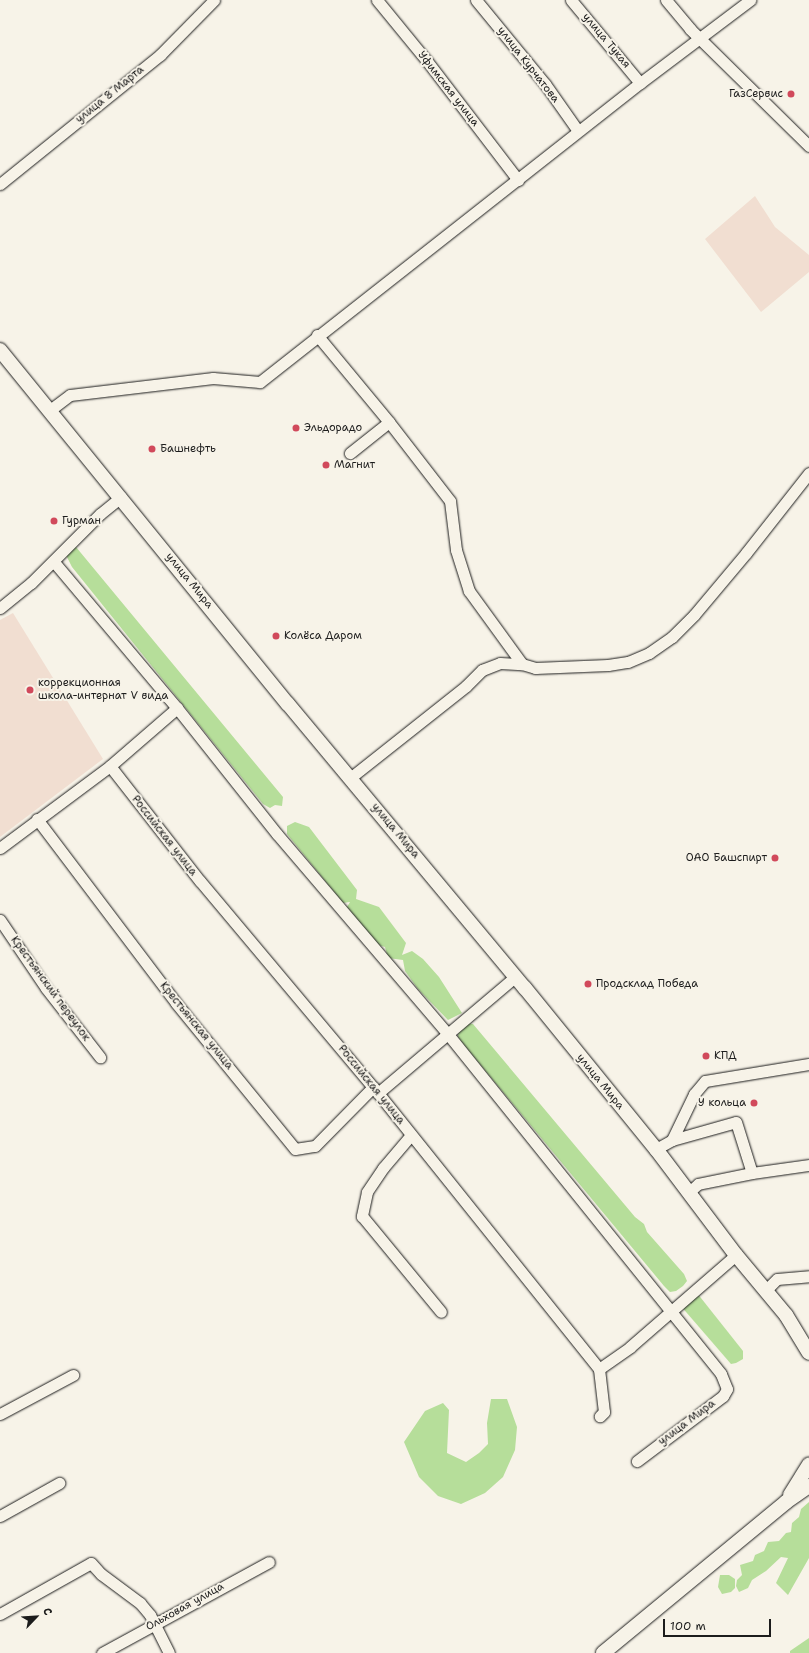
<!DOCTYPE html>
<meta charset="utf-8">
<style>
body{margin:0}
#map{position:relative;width:809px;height:1653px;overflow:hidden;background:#f7f3e8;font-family:"Shantell Sans",sans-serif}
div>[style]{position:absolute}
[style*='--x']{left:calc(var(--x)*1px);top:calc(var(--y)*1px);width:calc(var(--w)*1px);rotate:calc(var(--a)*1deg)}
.built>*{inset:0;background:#f1ded1}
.green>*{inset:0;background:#b6de9a}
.roads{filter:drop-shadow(0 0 1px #1c1c1c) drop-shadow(0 0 1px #1c1c1c)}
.minor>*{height:11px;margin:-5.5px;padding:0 5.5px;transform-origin:5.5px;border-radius:5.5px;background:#f7f3e8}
.major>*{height:14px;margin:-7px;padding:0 7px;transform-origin:7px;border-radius:7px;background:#f7f3e8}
.dots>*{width:11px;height:11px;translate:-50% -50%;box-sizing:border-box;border:2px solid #f7f3e8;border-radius:50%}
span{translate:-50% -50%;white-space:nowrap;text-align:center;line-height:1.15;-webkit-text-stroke:4px #f7f3e8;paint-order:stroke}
.street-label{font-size:11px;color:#1c1c1c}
.poi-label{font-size:11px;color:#1c1c1c}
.right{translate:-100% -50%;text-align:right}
.left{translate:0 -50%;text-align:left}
.north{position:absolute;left:16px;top:1597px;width:40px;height:40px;-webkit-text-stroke:3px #f7f3e8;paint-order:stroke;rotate:65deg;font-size:11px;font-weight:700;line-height:16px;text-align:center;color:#1c1c1c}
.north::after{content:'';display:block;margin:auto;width:14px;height:18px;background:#1c1c1c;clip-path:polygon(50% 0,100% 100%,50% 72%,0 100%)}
.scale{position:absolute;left:663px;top:1619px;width:108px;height:18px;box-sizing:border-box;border:2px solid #1c1c1c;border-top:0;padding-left:5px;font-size:12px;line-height:14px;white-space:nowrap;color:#1c1c1c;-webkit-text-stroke:3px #f7f3e8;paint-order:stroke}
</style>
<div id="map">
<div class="built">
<i style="clip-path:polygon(755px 196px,775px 227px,809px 255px,809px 272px,761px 312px,705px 239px)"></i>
<i style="clip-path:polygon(13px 613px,103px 759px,0 837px,0 620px)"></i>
</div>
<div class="green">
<i style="clip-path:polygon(76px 547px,283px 797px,282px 806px,275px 805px,270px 808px,263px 804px,72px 567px,66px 555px,70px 548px)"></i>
<i style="clip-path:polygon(295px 822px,309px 827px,357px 890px,356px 899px,379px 907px,406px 943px,402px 955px,412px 951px,423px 959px,439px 977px,462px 1013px,448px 1020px,418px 989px,405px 971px,403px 960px,388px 958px,385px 947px,378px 945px,347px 907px,350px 902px,343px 903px,287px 834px,287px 826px)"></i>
<i style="clip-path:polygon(467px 1023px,473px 1024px,635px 1217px,644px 1224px,647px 1232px,684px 1274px,687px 1281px,683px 1286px,676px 1291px,670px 1292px,664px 1286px,464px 1045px,458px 1037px,459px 1028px)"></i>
<i style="clip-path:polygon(697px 1293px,743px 1351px,743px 1359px,736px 1363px,731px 1364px,680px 1305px)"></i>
<i style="clip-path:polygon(491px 1399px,507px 1399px,517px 1427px,515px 1450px,503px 1477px,485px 1493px,461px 1504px,438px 1496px,419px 1477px,404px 1442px,425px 1411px,443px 1403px,449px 1410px,447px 1453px,466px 1462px,479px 1453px,488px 1444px,487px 1423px)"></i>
<i style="clip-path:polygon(809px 1502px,809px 1558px,788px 1595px,776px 1583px,788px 1558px,781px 1557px,766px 1571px,752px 1580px,748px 1588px,739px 1592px,736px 1586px,737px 1580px,742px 1575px,740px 1565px,753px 1561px,755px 1555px,764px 1551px,768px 1542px,779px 1541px,786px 1533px,791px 1532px,792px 1523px,799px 1517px,801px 1509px)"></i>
<i style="clip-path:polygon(720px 1575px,729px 1575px,735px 1579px,735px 1588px,731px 1592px,722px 1594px,718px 1587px)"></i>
<i style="clip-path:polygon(809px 1638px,809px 1653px,790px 1653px,790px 1651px)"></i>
</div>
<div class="roads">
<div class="minor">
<i style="--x:377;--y:0;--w:79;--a:50.7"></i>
<i style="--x:427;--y:61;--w:150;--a:52.6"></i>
<i style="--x:476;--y:0;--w:109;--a:50.6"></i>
<i style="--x:545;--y:84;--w:57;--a:54.9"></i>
<i style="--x:571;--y:0;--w:108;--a:50.3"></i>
<i style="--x:666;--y:0;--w:38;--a:50"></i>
<i style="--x:690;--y:29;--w:167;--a:44.5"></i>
<i style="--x:0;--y:184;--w:206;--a:-38.9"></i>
<i style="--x:160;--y:55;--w:77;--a:-45.5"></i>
<i style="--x:317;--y:335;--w:113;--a:50.4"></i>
<i style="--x:389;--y:422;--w:50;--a:141.5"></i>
<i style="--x:50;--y:410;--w:25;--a:-37"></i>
<i style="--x:70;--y:395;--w:144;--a:-6.8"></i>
<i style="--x:213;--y:378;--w:47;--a:4.9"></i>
<i style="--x:260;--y:382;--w:484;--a:-38.2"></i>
<i style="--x:640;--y:83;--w:138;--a:-37"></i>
<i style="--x:389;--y:422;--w:100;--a:52.3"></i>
<i style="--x:450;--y:501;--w:49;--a:83"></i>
<i style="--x:456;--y:550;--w:43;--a:72.4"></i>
<i style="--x:469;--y:591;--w:90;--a:54"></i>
<i style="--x:54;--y:562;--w:191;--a:49.9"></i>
<i style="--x:177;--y:708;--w:161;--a:51.6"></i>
<i style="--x:277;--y:834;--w:262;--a:49.5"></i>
<i style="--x:447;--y:1033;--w:437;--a:51.2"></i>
<i style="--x:721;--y:1374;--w:16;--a:68"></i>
<i style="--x:727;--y:1389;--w:8;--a:120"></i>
<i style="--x:723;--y:1396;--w:108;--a:142.9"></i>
<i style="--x:0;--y:608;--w:40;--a:-39"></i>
<i style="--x:31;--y:583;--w:98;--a:-45"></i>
<i style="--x:100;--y:514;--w:27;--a:-39"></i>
<i style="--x:110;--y:766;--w:146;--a:52"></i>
<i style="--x:200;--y:881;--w:277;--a:50"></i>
<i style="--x:378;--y:1093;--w:354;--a:51.3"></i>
<i style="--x:599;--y:1369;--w:43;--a:83.4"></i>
<i style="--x:604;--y:1412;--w:6;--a:135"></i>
<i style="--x:350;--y:778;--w:148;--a:-38.4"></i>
<i style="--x:466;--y:686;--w:23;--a:-45"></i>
<i style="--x:482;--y:670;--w:19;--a:-21"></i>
<i style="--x:500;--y:663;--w:22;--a:3"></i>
<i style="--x:522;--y:664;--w:14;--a:17"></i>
<i style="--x:535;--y:668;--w:73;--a:-2.4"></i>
<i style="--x:608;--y:665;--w:20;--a:-9"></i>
<i style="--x:628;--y:662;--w:23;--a:-23"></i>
<i style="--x:649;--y:653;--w:28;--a:-35"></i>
<i style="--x:672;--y:637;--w:31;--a:-45"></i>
<i style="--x:694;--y:615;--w:81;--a:-50"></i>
<i style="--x:746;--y:553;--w:102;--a:-51.8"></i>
<i style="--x:37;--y:819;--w:231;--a:52.9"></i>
<i style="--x:176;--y:1003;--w:188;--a:50.8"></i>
<i style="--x:295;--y:1149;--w:20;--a:-9"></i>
<i style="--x:315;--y:1146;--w:83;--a:-45.5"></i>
<i style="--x:0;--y:848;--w:137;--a:-36.7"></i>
<i style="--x:110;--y:766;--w:89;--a:-40.9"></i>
<i style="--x:0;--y:920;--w:82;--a:55.9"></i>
<i style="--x:46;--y:988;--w:88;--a:52"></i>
<i style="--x:378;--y:1093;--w:180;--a:-40.3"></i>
<i style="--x:411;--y:1135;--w:43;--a:130.3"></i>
<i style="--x:383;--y:1168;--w:29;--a:124"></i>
<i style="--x:367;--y:1192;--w:25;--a:102"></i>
<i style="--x:362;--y:1216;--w:124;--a:50.5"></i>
<i style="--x:672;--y:1140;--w:66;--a:-15.7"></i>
<i style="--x:736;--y:1122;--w:53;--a:72.6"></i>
<i style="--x:752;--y:1173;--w:55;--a:168.5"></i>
<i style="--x:698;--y:1184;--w:12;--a:138"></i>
<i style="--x:656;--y:1149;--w:18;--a:-29"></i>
<i style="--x:672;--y:1140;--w:51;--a:-64.4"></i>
<i style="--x:694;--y:1094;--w:17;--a:-50"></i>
<i style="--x:705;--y:1081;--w:105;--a:-9.3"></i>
<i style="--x:752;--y:1173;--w:58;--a:-8"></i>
<i style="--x:765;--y:1291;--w:17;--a:-45"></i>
<i style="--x:777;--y:1279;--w:32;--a:-5"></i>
<i style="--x:599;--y:1369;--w:38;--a:-35"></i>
<i style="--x:630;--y:1347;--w:140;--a:-41"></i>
<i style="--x:0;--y:1414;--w:83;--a:-28.1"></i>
<i style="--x:0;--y:1516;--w:68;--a:-29.2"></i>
<i style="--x:0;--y:1614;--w:104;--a:-29.3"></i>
<i style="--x:91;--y:1563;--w:15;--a:48"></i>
<i style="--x:101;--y:1574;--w:49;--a:36.6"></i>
<i style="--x:140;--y:1603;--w:16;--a:50"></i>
<i style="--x:150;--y:1615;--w:42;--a:63.4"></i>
<i style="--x:102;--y:1653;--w:190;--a:-28.6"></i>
</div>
<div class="major">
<i style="--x:0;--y:350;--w:456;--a:50.9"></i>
<i style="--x:288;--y:704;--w:370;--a:50.2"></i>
<i style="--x:525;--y:988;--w:208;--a:50.9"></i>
<i style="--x:656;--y:1149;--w:133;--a:53"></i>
<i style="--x:736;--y:1255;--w:78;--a:50.2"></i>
<i style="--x:786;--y:1315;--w:44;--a:58.8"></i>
<i style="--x:790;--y:1495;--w:36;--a:-58"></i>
<i style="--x:603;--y:1653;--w:237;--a:-39.5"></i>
<i style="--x:786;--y:1502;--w:28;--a:-35"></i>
</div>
</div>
<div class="dots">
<i style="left:791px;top:94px;background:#d1495b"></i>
<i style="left:296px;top:428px;background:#d1495b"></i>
<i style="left:152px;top:449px;background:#d1495b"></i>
<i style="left:326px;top:465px;background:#d1495b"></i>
<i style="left:54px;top:521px;background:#d1495b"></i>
<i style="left:276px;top:636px;background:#d1495b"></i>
<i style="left:30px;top:690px;background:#d1495b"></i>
<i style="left:775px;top:858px;background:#d1495b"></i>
<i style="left:588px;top:984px;background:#d1495b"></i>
<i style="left:706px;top:1056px;background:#d1495b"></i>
<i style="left:754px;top:1103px;background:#d1495b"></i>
</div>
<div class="street-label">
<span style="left:606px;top:41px;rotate:50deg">улица Тукая</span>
<span style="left:528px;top:65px;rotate:52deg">улица Курчатова</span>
<span style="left:448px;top:89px;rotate:52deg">Уфимская улица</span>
<span style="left:110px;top:95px;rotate:-39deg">улица 8 Марта</span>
<span style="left:189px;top:581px;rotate:51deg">улица Мира</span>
<span style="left:395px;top:831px;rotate:50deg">улица Мира</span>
<span style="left:164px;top:836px;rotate:52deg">Российская улица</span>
<span style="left:50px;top:989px;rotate:54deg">Крестьянский переулок</span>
<span style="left:196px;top:1026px;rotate:51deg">Крестьянская улица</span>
<span style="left:600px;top:1082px;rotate:51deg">улица Мира</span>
<span style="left:371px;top:1085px;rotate:51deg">Российская улица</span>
<span style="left:687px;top:1423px;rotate:-37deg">улица Мира</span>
<span style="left:185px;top:1607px;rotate:-29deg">Ольховая улица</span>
</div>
<div class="poi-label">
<span class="right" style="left:783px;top:94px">ГазСервис</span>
<span class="left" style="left:304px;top:428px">Эльдорадо</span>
<span class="left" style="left:160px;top:449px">Башнефть</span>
<span class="left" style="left:334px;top:465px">Магнит</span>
<span class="left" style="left:62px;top:521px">Гурман</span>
<span class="left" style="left:284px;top:636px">Колёса Даром</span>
<span class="left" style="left:38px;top:690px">коррекционная<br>школа-интернат V вида</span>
<span class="right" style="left:767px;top:858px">ОАО Башспирт</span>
<span class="left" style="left:596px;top:984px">Продсклад Победа</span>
<span class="left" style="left:714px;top:1056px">КПД</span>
<span class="right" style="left:746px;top:1103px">У кольца</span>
</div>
<div class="north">С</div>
<div class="scale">100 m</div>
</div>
